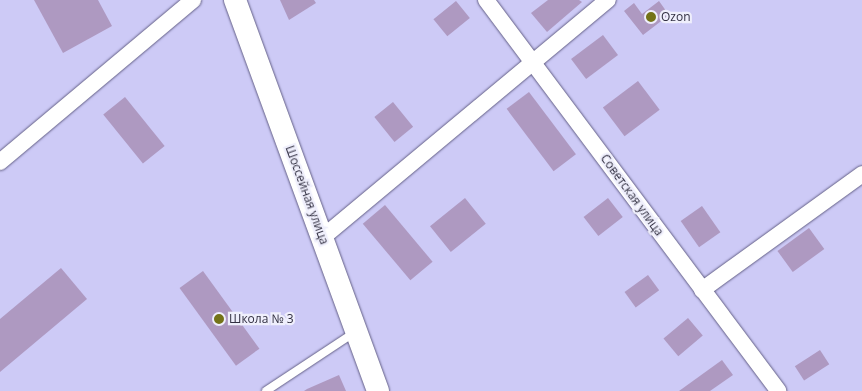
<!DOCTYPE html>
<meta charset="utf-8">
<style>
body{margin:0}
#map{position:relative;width:862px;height:391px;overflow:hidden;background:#cdcaf6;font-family:"Open Sans",sans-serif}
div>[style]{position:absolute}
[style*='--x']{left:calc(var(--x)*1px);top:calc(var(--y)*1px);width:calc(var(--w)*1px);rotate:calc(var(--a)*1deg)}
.building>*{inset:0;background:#ae99c1;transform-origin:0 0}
.roads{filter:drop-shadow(0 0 1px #646087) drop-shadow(0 0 1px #646087)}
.service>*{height:8px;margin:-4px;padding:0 4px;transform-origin:4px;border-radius:4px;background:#fff}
.minor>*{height:16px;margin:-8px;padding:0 8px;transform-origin:8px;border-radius:8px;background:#fff}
.secondary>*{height:22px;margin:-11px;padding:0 11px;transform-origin:11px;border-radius:11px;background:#fff}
.dots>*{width:14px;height:14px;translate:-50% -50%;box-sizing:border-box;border:2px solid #efeffc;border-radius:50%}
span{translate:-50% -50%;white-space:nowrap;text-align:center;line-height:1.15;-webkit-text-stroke:4.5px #efeffc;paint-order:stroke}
.poi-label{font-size:12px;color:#312f41}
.left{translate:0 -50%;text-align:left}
.street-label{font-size:12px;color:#312f41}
</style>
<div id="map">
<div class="building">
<i style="clip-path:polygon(34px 0,98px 0,112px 26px,63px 53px)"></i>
<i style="clip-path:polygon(280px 0,314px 0,316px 3px,289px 20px)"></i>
<i style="clip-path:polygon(548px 0,579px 0,582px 2px,547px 32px,531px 13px)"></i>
<i style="left:456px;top:1px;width:22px;height:29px;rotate:51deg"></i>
<i style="clip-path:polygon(659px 1px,669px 15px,643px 35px,624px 11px,634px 3px,642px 14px)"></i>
<i style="left:603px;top:35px;width:25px;height:40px;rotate:53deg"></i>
<i style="left:638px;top:81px;width:36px;height:44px;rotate:53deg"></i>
<i style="left:529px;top:92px;width:78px;height:28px;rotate:53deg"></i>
<i style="left:125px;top:97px;width:63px;height:28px;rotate:51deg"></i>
<i style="left:393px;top:102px;width:32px;height:24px;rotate:51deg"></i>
<i style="left:465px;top:198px;width:33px;height:45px;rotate:51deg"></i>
<i style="left:608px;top:198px;width:24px;height:31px;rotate:52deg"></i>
<i style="left:385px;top:205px;width:74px;height:29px;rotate:50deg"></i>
<i style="left:702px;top:206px;width:32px;height:26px;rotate:55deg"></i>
<i style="left:809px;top:228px;width:26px;height:39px;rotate:54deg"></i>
<i style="clip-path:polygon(61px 268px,87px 299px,0 372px,0 319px)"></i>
<i style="left:203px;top:271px;width:96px;height:29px;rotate:54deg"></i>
<i style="left:648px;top:275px;width:19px;height:29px;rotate:54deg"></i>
<i style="left:688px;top:318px;width:23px;height:32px;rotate:50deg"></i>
<i style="left:820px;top:350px;width:17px;height:30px;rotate:57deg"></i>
<i style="clip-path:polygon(722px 360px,733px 375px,710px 391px,679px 391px)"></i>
<i style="clip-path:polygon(339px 375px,346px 391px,304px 391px,307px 389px)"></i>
</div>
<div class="roads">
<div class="service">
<i style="--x:266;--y:391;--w:107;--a:-33.5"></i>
</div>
<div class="minor">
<i style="--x:486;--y:0;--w:488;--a:53.2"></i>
<i style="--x:0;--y:162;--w:252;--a:-40"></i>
<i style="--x:322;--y:238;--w:372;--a:-39.8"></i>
<i style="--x:702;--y:290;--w:198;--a:-35.9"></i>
</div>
<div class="secondary">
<i style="--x:235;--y:0;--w:416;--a:69.9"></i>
</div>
</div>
<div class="dots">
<i style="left:651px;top:17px;background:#747318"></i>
<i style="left:219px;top:319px;background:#747318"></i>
</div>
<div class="poi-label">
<span class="left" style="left:661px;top:17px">Ozon</span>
<span class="left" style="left:229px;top:319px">Школа № 3</span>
</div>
<div class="street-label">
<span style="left:307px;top:195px;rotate:70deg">Шоссейная улица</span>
<span style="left:632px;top:195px;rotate:54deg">Советская улица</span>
</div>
</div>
